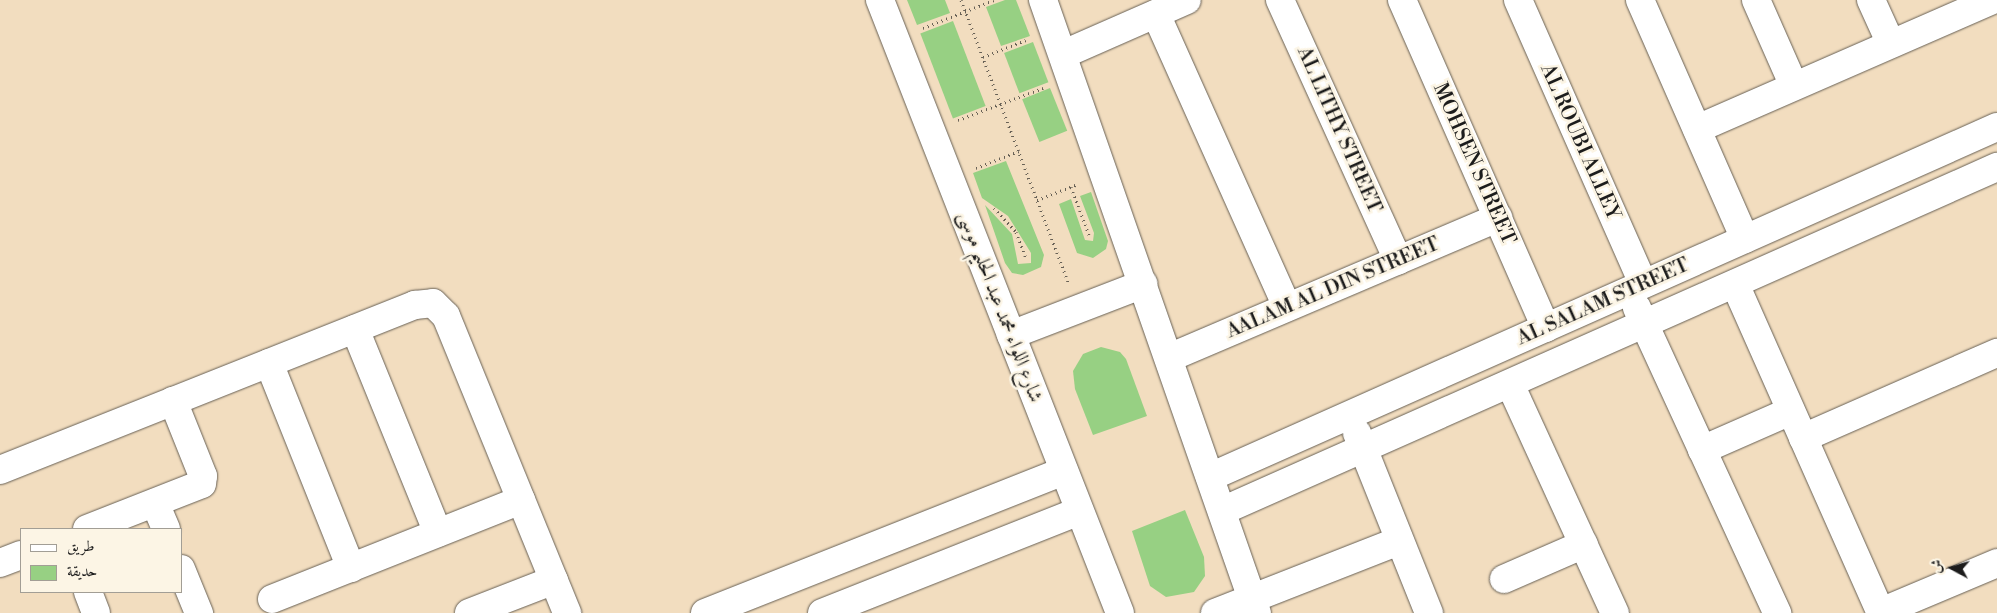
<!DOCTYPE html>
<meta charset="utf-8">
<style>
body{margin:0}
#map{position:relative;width:1997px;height:613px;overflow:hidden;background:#f2ddbf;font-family:"Libre Bodoni",Amiri,serif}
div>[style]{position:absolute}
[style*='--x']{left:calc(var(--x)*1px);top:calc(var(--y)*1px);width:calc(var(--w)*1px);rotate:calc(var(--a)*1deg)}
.green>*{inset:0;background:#97d083;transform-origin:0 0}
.path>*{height:3px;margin-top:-1.5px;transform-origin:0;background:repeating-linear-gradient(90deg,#676055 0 1px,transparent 0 5px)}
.roads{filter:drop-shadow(0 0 1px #676055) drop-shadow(0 0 1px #676055)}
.minor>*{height:28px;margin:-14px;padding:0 14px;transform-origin:14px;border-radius:14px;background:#fff}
span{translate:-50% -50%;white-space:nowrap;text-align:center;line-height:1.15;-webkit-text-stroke:5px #fcf5e5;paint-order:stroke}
.street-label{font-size:20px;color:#1c1c1c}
.legend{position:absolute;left:20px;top:528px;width:162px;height:65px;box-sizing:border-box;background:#fcf5e5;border:1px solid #a29e95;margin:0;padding:6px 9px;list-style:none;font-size:15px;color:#1c1c1c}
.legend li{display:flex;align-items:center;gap:10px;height:25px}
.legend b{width:25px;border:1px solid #a29e95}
.north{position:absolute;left:1927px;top:543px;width:50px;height:50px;-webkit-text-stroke:4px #fcf5e5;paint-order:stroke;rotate:276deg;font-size:14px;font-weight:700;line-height:20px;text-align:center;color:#1c1c1c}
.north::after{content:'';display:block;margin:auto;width:18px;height:22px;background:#1c1c1c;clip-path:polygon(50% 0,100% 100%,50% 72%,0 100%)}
</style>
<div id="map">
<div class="green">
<i style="clip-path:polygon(907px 0,945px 0,950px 13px,917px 25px)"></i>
<i style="clip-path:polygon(1005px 0,1016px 0,1030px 36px,1001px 46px,986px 7px)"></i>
<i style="left:953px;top:21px;width:91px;height:35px;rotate:69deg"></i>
<i style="left:1033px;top:42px;width:43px;height:31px;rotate:69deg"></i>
<i style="left:1050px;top:88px;width:46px;height:30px;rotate:68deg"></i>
<i style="clip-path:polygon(1006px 161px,1044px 255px,1041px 267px,1023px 275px,1012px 273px,1005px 263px,985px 205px,1012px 234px,1018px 264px,1031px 263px,1031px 253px,1008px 216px,982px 198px,973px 173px)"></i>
<i style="clip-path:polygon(1091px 192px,1108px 241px,1106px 249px,1093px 258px,1077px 253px,1059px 204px,1071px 199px,1085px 240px,1093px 241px,1094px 233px,1080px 196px)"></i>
<i style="clip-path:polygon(1101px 347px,1120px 352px,1126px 359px,1147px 416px,1093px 435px,1075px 389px,1073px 371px,1083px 354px)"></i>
<i style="clip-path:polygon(1185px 510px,1204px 557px,1205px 576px,1194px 592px,1166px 597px,1150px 586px,1132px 531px)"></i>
</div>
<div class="path">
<i style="--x:961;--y:0;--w:302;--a:69.2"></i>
<i style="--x:923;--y:28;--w:76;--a:-21.5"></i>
<i style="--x:983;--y:57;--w:46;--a:-21.6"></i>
<i style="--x:958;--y:120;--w:91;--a:-20.6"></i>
<i style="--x:976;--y:168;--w:46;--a:-21.6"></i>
<i style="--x:1071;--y:187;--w:51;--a:69.4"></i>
<i style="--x:1037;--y:200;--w:44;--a:-21.3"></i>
<i style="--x:994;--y:208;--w:33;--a:47"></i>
<i style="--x:1016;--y:232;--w:28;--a:69"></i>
</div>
<div class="roads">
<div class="minor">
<i style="--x:880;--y:0;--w:658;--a:68.62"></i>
<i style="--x:1043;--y:0;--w:649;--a:70.76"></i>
<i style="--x:1280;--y:0;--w:286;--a:65.6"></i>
<i style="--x:1402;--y:0;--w:358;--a:66.3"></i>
<i style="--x:1518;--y:0;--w:310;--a:66.2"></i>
<i style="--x:1640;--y:0;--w:261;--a:66.3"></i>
<i style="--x:1756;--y:0;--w:94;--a:66.2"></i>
<i style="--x:1871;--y:0;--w:48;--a:65.6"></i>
<i style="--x:1156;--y:14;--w:321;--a:65.9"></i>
<i style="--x:1064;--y:54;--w:134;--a:-23.7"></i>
<i style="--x:1697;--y:129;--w:322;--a:-23.6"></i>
<i style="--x:1735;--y:284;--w:360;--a:66.1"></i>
<i style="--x:1637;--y:308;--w:336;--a:65.3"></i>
<i style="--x:355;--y:329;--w:220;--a:67.9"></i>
<i style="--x:1011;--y:335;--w:142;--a:-21.1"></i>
<i style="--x:1169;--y:358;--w:358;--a:-23.1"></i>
<i style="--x:269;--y:363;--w:221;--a:68.2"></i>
<i style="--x:1510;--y:384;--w:252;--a:65.4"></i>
<i style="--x:1357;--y:433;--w:194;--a:68.2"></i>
<i style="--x:1803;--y:438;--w:212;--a:-23.7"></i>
<i style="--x:1702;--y:450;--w:97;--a:-23.7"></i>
<i style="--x:0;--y:470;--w:447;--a:-21.7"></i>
<i style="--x:415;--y:305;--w:18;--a:-6"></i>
<i style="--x:433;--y:303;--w:18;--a:45"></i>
<i style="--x:446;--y:316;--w:321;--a:67.8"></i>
<i style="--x:1210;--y:477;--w:861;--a:-23.98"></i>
<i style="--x:155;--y:503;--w:28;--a:67"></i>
<i style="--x:1222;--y:511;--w:848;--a:-23.94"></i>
<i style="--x:87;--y:529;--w:123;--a:-21.4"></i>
<i style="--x:202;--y:484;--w:8;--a:-83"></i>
<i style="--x:203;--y:476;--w:81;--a:-111.8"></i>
<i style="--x:0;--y:563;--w:22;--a:-21"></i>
<i style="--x:181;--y:569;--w:48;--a:67.8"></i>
<i style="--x:1504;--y:579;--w:87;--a:-23.6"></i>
<i style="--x:88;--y:592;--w:22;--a:69"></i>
<i style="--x:272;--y:599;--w:268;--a:-21.7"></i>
<i style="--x:1881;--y:612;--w:126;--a:-22.9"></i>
<i style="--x:469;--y:613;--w:91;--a:-21.2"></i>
<i style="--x:705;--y:613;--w:386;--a:-21.6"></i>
<i style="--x:822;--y:613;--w:277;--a:-21.6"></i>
<i style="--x:1215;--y:613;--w:198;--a:-21.4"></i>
</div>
</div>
<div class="street-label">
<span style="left:1339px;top:130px;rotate:66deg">AL LITHY STREET</span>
<span style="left:1580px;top:142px;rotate:66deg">AL ROUBI ALLEY</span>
<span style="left:1474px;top:164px;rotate:66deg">MOHSEN STREET</span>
<span style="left:1333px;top:288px;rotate:-23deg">AALAM AL DIN STREET</span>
<span style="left:1603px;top:302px;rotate:-24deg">AL SALAM STREET</span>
<span style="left:1000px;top:307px;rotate:69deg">شارع اللواء محمد عبد الحليم موسى</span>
</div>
<ul class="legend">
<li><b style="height:6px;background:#fff"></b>طريق</li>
<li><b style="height:14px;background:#97d083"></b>حديقة</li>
</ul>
<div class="north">ش</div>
</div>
